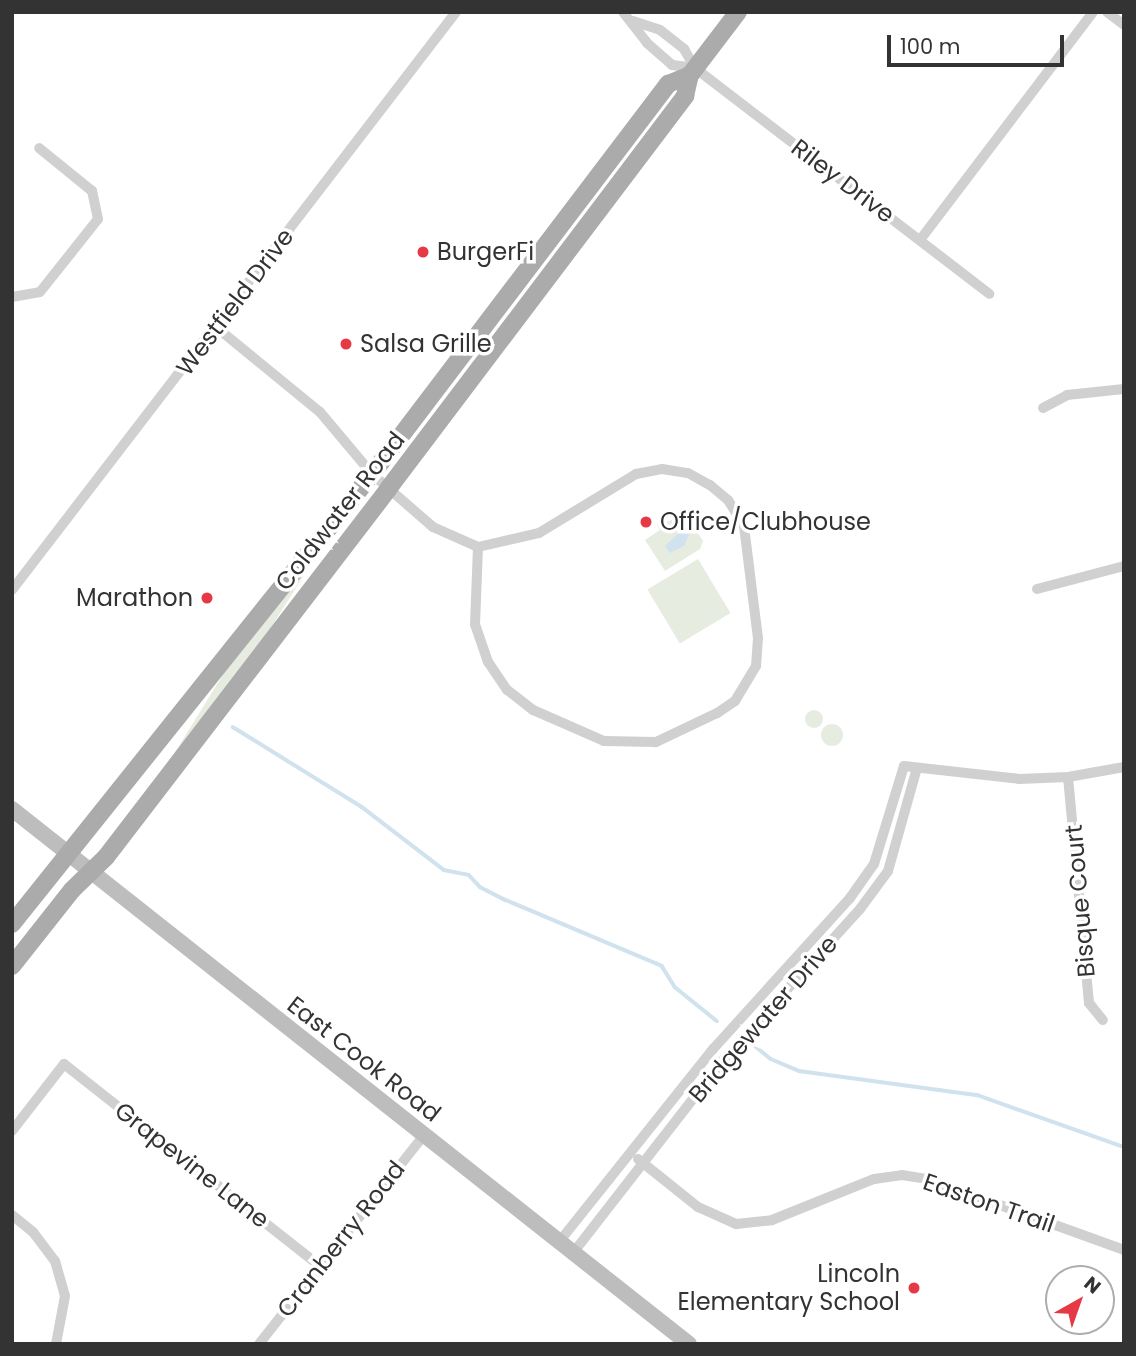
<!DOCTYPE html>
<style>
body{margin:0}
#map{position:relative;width:1136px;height:1356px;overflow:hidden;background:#fff;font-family:Poppins,sans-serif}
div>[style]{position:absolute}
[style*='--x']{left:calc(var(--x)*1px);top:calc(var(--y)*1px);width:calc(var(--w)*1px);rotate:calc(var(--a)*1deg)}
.green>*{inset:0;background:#e6ecdf;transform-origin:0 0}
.round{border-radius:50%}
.water>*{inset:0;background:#cfe2ee}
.stream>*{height:3.5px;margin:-1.75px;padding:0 1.75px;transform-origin:1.75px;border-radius:1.75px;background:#cfe2ee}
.minor>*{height:10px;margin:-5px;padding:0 5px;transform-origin:5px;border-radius:5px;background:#d0d0d0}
.secondary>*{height:16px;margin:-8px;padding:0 8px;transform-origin:8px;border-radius:8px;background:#bdbdbd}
.primary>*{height:18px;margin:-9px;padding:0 9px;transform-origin:9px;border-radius:9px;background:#ababab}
.dots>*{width:19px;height:19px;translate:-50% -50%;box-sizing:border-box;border:4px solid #fff;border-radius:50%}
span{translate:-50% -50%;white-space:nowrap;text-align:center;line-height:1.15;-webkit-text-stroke:7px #fff;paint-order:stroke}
.street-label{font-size:24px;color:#333}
.poi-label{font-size:24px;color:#333}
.left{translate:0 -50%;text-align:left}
.right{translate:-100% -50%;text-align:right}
.frame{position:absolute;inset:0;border:14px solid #333;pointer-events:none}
.north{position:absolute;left:1045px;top:1265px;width:70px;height:70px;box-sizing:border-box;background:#fff;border:2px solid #adadad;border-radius:50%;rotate:40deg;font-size:19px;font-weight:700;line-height:28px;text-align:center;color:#333}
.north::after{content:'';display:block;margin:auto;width:24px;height:32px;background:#e63946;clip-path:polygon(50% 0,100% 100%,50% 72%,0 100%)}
.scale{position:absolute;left:887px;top:35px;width:177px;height:32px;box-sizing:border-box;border:4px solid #333;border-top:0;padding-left:9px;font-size:21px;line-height:24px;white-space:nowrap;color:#333;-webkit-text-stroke:5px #fff;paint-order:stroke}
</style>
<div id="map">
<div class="green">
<i style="clip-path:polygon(681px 517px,688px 518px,703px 541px,700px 549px,665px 571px,645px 540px,660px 530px,657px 525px)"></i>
<i style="clip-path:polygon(318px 553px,270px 629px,169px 762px,224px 673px)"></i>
<i style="left:698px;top:559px;width:63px;height:59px;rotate:59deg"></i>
<i class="round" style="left:805px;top:710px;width:18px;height:18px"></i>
<i class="round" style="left:821px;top:724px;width:22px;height:22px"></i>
</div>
<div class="water">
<i style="clip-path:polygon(685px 527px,690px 532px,684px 546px,670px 553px,665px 546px)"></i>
</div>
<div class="stream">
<i style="--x:233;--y:727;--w:152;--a:31.8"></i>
<i style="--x:362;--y:807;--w:103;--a:37.5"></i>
<i style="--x:444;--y:870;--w:25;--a:11"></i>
<i style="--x:469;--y:875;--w:16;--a:47"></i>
<i style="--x:480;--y:887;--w:29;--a:27"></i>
<i style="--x:506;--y:900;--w:169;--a:22.9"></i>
<i style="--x:662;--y:966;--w:25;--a:58"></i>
<i style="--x:675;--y:987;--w:54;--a:39"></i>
<i style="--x:753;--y:1044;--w:23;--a:40"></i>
<i style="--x:771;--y:1059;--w:30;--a:23"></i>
<i style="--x:799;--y:1071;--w:180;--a:7.7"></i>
<i style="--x:977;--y:1095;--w:156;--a:19.5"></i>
</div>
<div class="minor">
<i style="--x:623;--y:12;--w:39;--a:52"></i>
<i style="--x:647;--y:43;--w:33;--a:41"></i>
<i style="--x:672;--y:65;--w:23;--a:7"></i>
<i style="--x:1107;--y:12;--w:21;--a:37"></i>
<i style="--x:633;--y:21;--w:28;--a:18"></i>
<i style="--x:660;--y:30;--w:31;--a:38"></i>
<i style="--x:684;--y:49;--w:22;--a:60"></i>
<i style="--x:695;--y:68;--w:371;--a:37.5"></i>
<i style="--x:920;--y:240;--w:286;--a:-52.8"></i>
<i style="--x:12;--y:297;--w:28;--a:-10"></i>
<i style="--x:40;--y:292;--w:93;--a:-51.5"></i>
<i style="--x:98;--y:219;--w:29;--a:-102"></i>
<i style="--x:92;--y:191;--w:68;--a:-140.9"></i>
<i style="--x:216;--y:327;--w:134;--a:39.3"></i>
<i style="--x:320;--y:412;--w:81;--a:50"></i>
<i style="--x:372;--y:474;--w:81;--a:41"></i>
<i style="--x:433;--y:527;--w:49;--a:24"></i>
<i style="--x:478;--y:547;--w:63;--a:-12.9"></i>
<i style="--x:539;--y:533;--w:114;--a:-31.3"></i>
<i style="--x:636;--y:474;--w:26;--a:-11"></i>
<i style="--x:662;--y:469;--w:26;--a:9"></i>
<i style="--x:688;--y:473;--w:25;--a:29"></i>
<i style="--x:710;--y:485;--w:23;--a:40"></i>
<i style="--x:728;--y:500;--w:31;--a:58"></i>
<i style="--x:744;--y:526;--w:113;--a:82.9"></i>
<i style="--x:758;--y:638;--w:28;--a:94"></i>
<i style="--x:756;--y:666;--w:41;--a:121"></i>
<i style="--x:735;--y:701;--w:22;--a:146"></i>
<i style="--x:717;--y:713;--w:68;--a:154.6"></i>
<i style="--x:656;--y:742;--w:52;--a:-178.9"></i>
<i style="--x:604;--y:741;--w:77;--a:-156.4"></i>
<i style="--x:533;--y:710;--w:33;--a:-142"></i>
<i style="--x:507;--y:690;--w:34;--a:-124"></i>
<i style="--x:488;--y:662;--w:39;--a:-109"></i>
<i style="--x:475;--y:625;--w:78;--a:-87.8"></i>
<i style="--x:1043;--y:408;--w:27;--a:-28"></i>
<i style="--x:1067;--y:395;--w:57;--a:-6"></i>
<i style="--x:1037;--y:589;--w:90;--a:-14.8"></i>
<i style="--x:12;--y:590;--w:729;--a:-52.47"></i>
<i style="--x:1068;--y:777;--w:227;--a:84.7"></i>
<i style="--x:1089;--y:1003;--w:22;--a:51"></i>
<i style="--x:12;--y:1131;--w:85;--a:-52.2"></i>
<i style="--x:64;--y:1064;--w:326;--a:38.3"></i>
<i style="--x:638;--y:1159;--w:77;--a:38.7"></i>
<i style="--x:698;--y:1207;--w:42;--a:24.1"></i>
<i style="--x:736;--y:1224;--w:36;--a:-6"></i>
<i style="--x:772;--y:1220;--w:110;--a:-21.9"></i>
<i style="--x:874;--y:1179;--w:28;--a:-8"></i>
<i style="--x:902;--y:1175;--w:26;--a:9"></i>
<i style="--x:928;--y:1179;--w:208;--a:19.9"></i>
<i style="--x:12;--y:1215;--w:27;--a:39"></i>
<i style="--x:33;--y:1232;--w:36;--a:53"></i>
<i style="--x:55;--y:1261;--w:36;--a:74"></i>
<i style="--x:65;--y:1296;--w:49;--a:100.6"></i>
<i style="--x:559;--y:1242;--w:248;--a:-51.4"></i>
<i style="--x:714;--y:1048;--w:202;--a:-47.8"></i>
<i style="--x:850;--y:898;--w:42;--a:-54.8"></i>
<i style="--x:874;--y:864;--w:102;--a:-73"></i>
<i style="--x:904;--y:766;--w:116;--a:6.4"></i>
<i style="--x:1019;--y:779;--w:49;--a:-2.3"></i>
<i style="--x:1068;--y:777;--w:57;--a:-10.1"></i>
<i style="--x:573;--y:1253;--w:246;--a:-52.1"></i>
<i style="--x:724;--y:1059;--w:202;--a:-47.8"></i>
<i style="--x:860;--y:909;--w:47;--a:-53.6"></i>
<i style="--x:888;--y:871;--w:107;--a:-74.3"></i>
<i style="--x:259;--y:1344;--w:266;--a:-51.7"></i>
</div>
<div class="secondary">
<i style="--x:12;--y:809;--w:863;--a:38.32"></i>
</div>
<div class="primary">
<i style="--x:12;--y:924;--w:576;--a:-51.34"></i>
<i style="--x:372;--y:474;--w:490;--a:-52.8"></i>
<i style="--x:668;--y:84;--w:24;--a:-22"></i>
<i style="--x:12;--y:966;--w:97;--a:-51.7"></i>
<i style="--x:72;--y:890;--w:47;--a:-44.1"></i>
<i style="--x:106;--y:857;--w:464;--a:-52.5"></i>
<i style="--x:388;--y:489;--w:493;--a:-52.9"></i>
<i style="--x:685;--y:96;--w:22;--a:-77"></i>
<i style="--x:690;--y:75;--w:79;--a:-52.7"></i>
</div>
<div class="dots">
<i style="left:423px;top:252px;background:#e63946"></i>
<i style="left:346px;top:344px;background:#e63946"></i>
<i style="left:646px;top:522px;background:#e63946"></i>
<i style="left:207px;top:598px;background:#e63946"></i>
<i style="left:914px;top:1288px;background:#e63946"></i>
</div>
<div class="street-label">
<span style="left:843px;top:181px;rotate:37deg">Riley Drive</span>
<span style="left:235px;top:302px;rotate:-53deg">Westfield Drive</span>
<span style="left:340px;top:511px;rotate:-52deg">Coldwater Road</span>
<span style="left:1080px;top:901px;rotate:-95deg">Bisque Court</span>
<span style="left:763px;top:1019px;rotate:-49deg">Bridgewater Drive</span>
<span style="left:364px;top:1059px;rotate:38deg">East Cook Road</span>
<span style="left:192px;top:1165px;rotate:38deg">Grapevine Lane</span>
<span style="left:989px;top:1203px;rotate:19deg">Easton Trail</span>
<span style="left:341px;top:1239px;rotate:-52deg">Cranberry Road</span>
</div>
<div class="poi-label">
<span class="left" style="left:437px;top:252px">BurgerFi</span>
<span class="left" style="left:360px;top:344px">Salsa Grille</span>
<span class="left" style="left:660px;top:522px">Office/Clubhouse</span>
<span class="right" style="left:193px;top:598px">Marathon</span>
<span class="right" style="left:900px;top:1288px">Lincoln<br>Elementary School</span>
</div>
<div class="frame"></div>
<div class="north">N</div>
<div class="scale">100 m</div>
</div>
